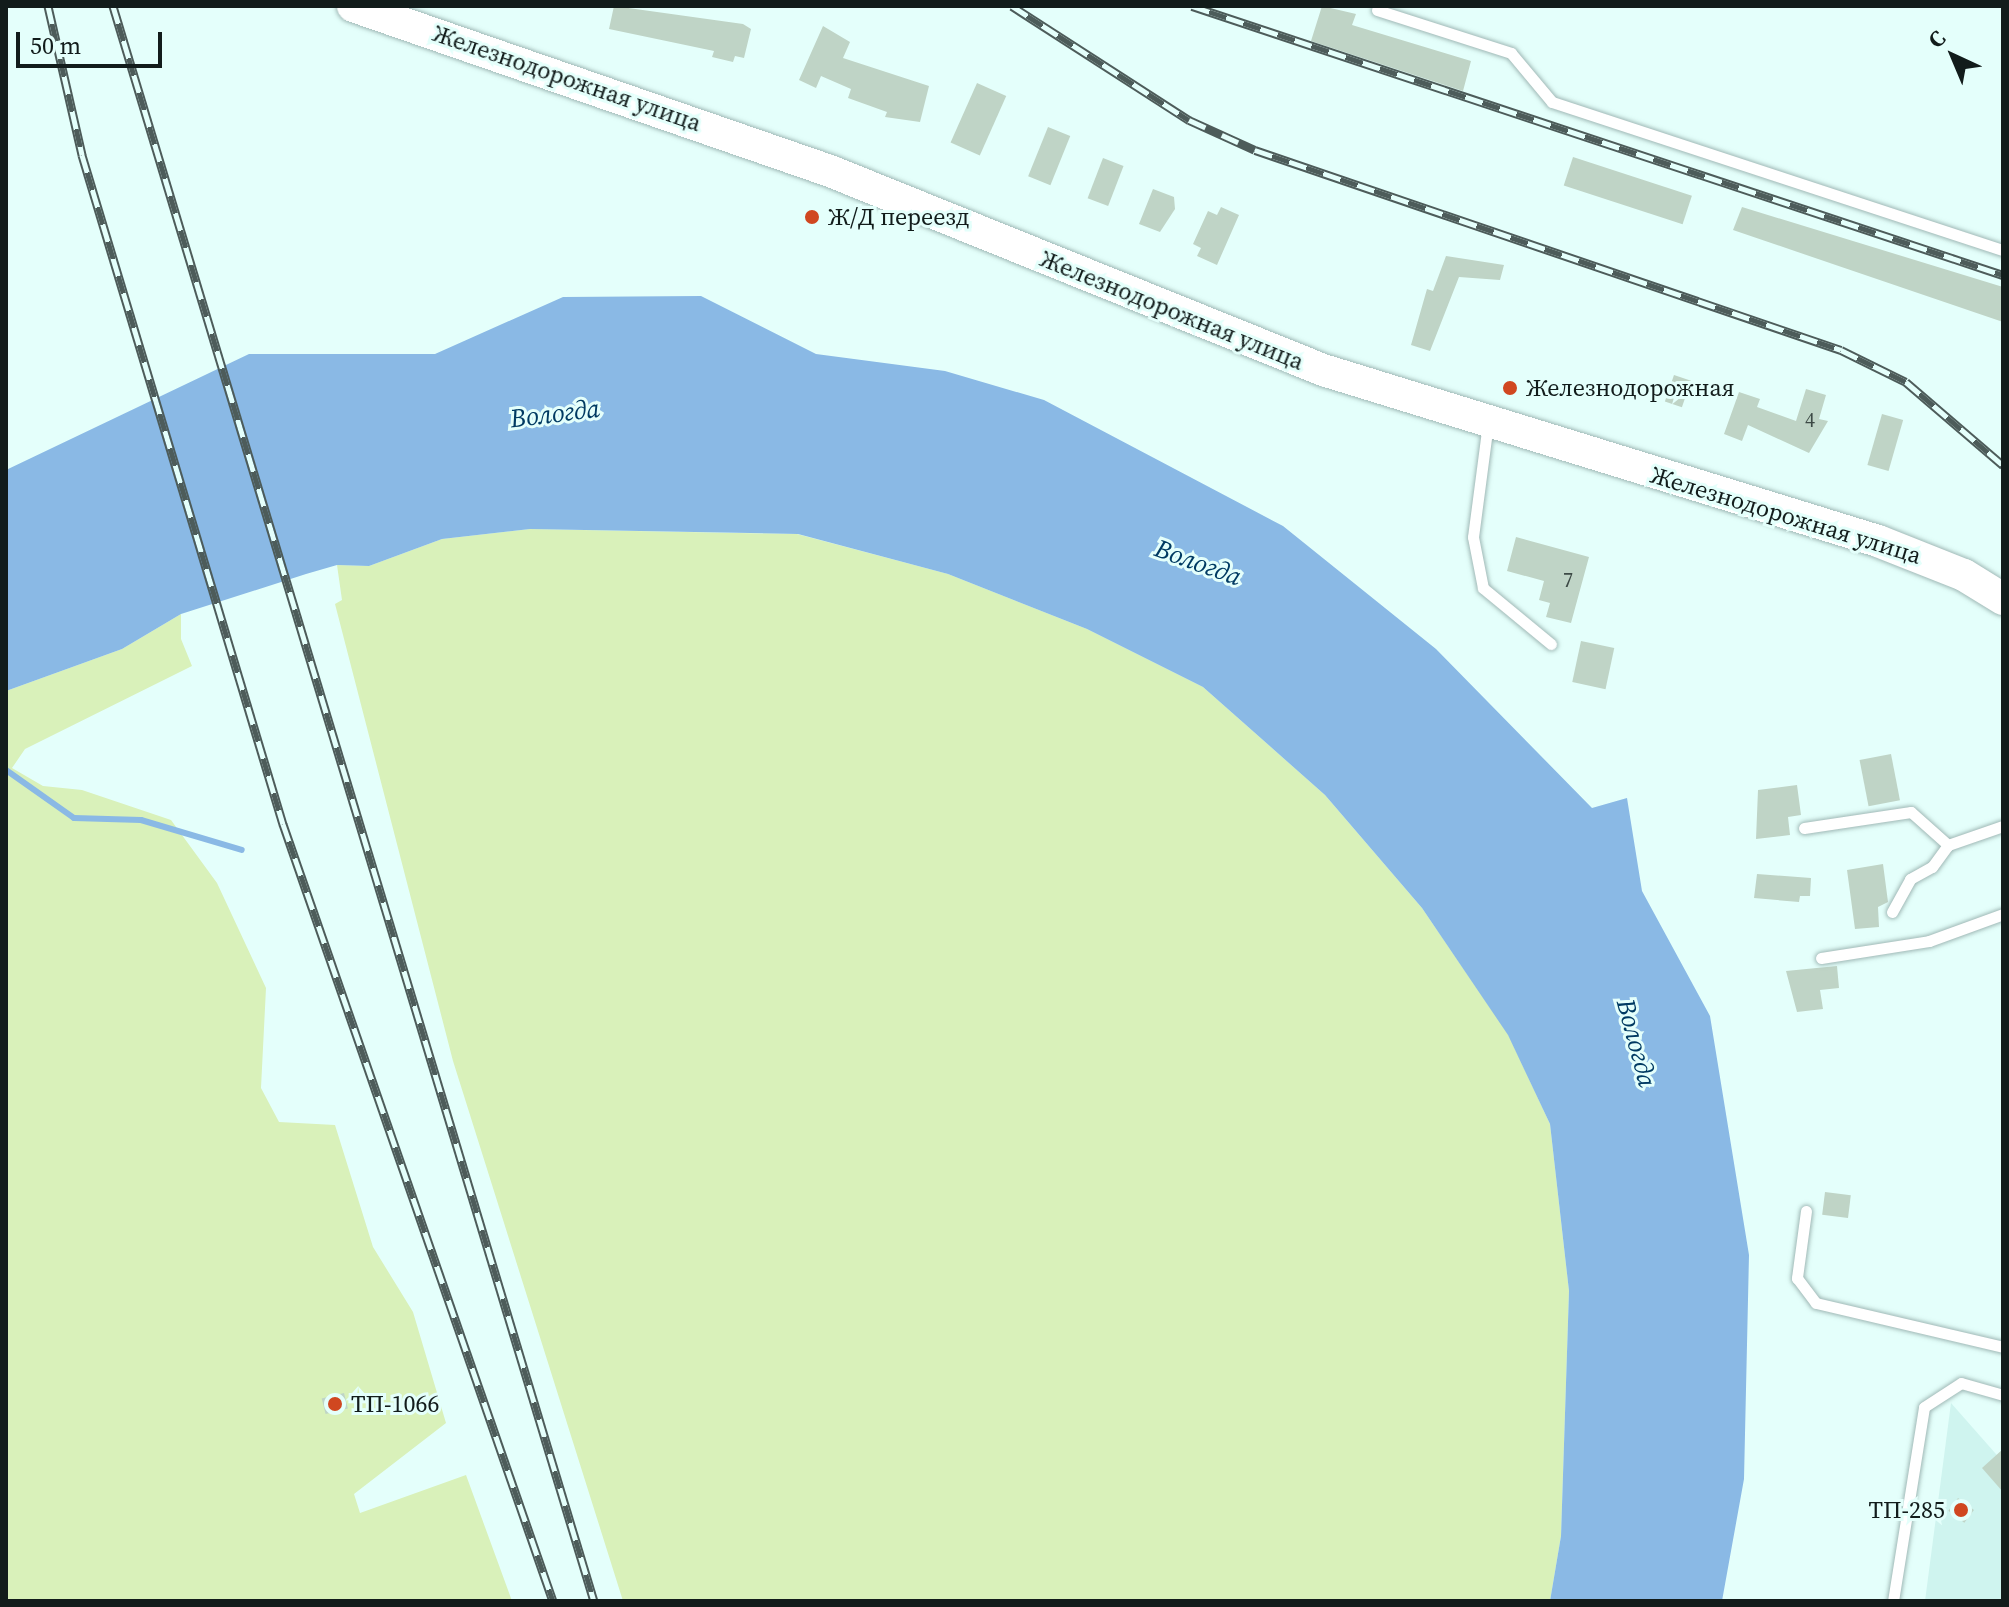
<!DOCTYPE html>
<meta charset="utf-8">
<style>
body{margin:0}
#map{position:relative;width:2009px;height:1607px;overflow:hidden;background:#e4fffb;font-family:"Source Serif 4",serif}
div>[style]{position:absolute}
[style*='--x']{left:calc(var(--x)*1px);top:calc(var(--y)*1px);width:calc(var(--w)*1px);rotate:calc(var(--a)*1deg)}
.built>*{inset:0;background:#cff4ef}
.green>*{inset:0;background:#d9f1ba}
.water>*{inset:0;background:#8ab9e5}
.stream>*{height:6px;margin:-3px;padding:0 3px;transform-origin:3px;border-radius:3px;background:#8ab9e5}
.building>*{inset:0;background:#bfd4c6;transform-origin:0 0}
.roads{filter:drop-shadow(0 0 2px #a0b9b6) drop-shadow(0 0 2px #a0b9b6)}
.lane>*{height:11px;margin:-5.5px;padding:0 5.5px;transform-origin:5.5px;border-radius:5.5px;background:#fff}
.secondary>*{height:32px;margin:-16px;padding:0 16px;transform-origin:16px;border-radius:16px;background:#fff}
.rail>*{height:9px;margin-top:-4.5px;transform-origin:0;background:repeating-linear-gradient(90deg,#e4fffb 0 18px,#4d5c5a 0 36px);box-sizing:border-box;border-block:2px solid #4d5c5a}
.dots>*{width:22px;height:22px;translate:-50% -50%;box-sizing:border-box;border:4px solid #e4fffb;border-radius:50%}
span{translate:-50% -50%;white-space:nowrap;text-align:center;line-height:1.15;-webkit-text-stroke:6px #e4fffb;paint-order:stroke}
.number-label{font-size:20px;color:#3d4a46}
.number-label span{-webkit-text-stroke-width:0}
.street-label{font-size:24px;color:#121c1b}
.poi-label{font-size:24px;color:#121c1b}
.left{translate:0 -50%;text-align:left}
.right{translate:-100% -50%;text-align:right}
.water-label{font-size:26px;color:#003a62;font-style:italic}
.frame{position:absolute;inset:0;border:8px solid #121c1b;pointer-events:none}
.north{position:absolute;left:1913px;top:16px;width:80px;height:80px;-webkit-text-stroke:6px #e4fffb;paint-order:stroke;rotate:316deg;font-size:22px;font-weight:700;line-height:32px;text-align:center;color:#121c1b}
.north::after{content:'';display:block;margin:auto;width:28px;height:36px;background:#121c1b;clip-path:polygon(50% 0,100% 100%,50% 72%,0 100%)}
.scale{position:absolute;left:16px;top:32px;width:146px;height:36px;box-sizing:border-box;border:4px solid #121c1b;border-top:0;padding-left:10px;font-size:24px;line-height:28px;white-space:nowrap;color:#121c1b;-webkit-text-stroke:6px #e4fffb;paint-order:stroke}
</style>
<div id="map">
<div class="built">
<i style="clip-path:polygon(1951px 1403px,2003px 1462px,2003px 1601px,1925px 1601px)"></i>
</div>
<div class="green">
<i style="clip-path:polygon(530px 529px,797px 534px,948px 574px,1087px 629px,1203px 687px,1325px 795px,1422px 908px,1508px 1034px,1550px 1124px,1569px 1291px,1561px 1536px,1550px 1601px,623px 1601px,453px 1061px,335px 604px,342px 600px,337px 565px,369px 566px,442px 539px)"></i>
<i style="clip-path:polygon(181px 614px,181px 639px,192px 666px,25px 749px,12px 768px,43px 786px,82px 790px,171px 820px,217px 883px,266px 988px,261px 1088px,279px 1122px,335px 1125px,373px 1247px,413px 1312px,446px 1423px,354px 1494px,360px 1513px,466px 1475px,512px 1601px,6px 1601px,6px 691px,122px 649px)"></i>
</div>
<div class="water">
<i style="clip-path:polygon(701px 296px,816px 354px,945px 371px,1044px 400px,1283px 526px,1436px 649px,1592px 808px,1627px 798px,1642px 891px,1710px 1016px,1749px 1255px,1744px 1479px,1722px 1601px,1550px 1601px,1561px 1536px,1569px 1291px,1550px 1124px,1508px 1035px,1422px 908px,1325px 795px,1203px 687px,1087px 629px,948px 574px,798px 534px,530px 529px,442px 539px,369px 566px,337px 565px,306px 574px,181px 614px,122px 649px,6px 691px,6px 470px,249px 354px,435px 354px,563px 297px)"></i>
</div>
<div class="stream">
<i style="--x:6;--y:770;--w:83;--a:35.2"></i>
<i style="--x:74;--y:818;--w:67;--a:1.7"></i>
<i style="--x:141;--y:820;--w:105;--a:16.5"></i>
</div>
<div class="building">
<i style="clip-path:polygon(614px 6px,743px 24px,751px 29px,744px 58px,735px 56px,733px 62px,712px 57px,714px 51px,609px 29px)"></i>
<i style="clip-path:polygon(1322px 6px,1356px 14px,1352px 25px,1471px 61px,1463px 91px,1311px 41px)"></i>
<i style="clip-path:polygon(823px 26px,850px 42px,843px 58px,929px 86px,920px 122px,885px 117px,887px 112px,848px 98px,851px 89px,821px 76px,816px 88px,799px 80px)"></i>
<i style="left:977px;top:83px;width:32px;height:65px;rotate:24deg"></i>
<i style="left:1048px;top:127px;width:24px;height:53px;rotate:22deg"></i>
<i style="left:1573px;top:157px;width:125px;height:30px;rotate:18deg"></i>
<i style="left:1103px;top:158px;width:22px;height:43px;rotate:21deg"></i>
<i style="clip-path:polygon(1153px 189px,1174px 197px,1175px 209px,1160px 232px,1139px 224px)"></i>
<i style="clip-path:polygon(1221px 207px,1239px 215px,1217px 265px,1197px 256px,1201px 248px,1193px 244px,1208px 211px,1217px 215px)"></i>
<i style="clip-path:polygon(1742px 207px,2003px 287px,2003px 322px,1733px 230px)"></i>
<i style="clip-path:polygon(1446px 256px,1504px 265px,1500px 280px,1459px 277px,1430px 351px,1411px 345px,1427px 289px,1433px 291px)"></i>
<i style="left:1674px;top:375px;width:18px;height:28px;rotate:19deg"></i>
<i style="clip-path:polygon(1806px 389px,1826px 395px,1819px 419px,1828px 421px,1809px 453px,1748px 425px,1742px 441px,1724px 434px,1739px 392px,1760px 399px,1757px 407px,1796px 421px)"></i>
<i style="left:1882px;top:414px;width:22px;height:53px;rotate:16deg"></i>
<i style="clip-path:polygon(1516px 537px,1589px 557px,1571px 623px,1546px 617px,1550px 603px,1539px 600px,1544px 581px,1507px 571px)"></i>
<i style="left:1581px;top:641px;width:34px;height:42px;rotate:12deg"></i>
<i style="left:1891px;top:754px;width:47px;height:32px;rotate:79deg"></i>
<i style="clip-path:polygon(1797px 785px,1801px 815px,1788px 817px,1790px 835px,1756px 839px,1758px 790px)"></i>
<i style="clip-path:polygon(1883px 864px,1888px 902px,1878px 907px,1879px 927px,1855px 929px,1847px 870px)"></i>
<i style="clip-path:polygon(1757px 874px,1811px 878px,1810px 896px,1800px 896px,1799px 902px,1754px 898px)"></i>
<i style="clip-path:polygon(1837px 966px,1839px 988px,1820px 990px,1823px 1009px,1797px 1012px,1786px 971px)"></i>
<i style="left:1825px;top:1192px;width:26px;height:23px;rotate:7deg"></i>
<i style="left:344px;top:1393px;width:16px;height:23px;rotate:76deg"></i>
<i style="clip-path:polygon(2003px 1449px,2003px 1492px,1982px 1468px)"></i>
<i style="left:1958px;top:1498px;width:20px;height:16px;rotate:37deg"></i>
</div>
<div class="roads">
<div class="lane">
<i style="--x:1377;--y:10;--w:141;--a:17.8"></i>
<i style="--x:1511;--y:53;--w:64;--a:50.1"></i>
<i style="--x:1552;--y:102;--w:475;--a:18.2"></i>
<i style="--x:1488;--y:423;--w:115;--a:97.5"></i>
<i style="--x:1473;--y:537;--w:52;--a:78.9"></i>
<i style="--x:1483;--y:588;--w:88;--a:39.5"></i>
<i style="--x:1804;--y:828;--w:108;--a:-8.5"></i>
<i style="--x:1911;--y:812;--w:50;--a:41.7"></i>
<i style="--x:1948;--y:845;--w:58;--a:-19.1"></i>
<i style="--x:1892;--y:912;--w:38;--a:-61"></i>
<i style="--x:1910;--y:879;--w:25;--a:-29"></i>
<i style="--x:1932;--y:867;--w:27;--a:-54"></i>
<i style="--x:1821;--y:958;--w:109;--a:-8.9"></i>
<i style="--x:1929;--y:941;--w:79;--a:-20"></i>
<i style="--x:1806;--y:1211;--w:68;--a:97.7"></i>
<i style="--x:1797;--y:1278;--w:31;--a:53"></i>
<i style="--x:1816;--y:1303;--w:192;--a:13.2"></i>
<i style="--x:1893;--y:1601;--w:196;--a:-80.9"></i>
<i style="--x:1924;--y:1407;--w:44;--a:-33"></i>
<i style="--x:1961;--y:1383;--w:44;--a:15.9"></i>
</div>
<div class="secondary">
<i style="--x:353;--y:6;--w:505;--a:19.08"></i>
<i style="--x:830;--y:171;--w:532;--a:21.98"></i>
<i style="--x:1323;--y:370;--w:581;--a:17.12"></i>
<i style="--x:1878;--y:541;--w:92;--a:21.6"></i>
<i style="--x:1964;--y:575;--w:46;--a:31.6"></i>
</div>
</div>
<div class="rail">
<i style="--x:48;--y:6;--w:153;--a:77.1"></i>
<i style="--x:82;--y:155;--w:699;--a:73.28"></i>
<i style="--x:283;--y:824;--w:823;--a:70.84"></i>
<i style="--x:113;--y:6;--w:1666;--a:73.22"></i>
<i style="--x:1012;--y:6;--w:211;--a:32.8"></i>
<i style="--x:1189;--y:120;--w:72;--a:24.4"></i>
<i style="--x:1255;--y:150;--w:619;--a:18.84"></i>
<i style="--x:1841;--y:350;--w:72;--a:26.2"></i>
<i style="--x:1906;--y:382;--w:128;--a:40.6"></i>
<i style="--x:1192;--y:6;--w:854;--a:18.35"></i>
</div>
<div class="dots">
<i style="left:812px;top:217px;background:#d04720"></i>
<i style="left:1510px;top:388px;background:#d04720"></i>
<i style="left:335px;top:1404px;background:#d04720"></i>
<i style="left:1961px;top:1510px;background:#d04720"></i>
</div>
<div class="number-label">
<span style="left:1810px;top:420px">4</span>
<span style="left:1568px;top:580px">7</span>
</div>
<div class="street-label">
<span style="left:567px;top:78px;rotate:19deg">Железнодорожная улица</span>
<span style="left:1172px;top:310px;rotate:22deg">Железнодорожная улица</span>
<span style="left:1786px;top:515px;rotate:17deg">Железнодорожная улица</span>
</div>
<div class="poi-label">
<span class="left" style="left:828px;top:217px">Ж/Д переезд</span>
<span class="left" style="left:1526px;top:388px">Железнодорожная</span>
<span class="left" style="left:351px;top:1404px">ТП-1066</span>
<span class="right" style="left:1945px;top:1510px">ТП-285</span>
</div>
<div class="water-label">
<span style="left:555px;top:414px;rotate:-7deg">Вологда</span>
<span style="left:1198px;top:563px;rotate:20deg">Вологда</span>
<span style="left:1636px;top:1043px;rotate:75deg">Вологда</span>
</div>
<div class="frame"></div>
<div class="north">С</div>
<div class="scale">50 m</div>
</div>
